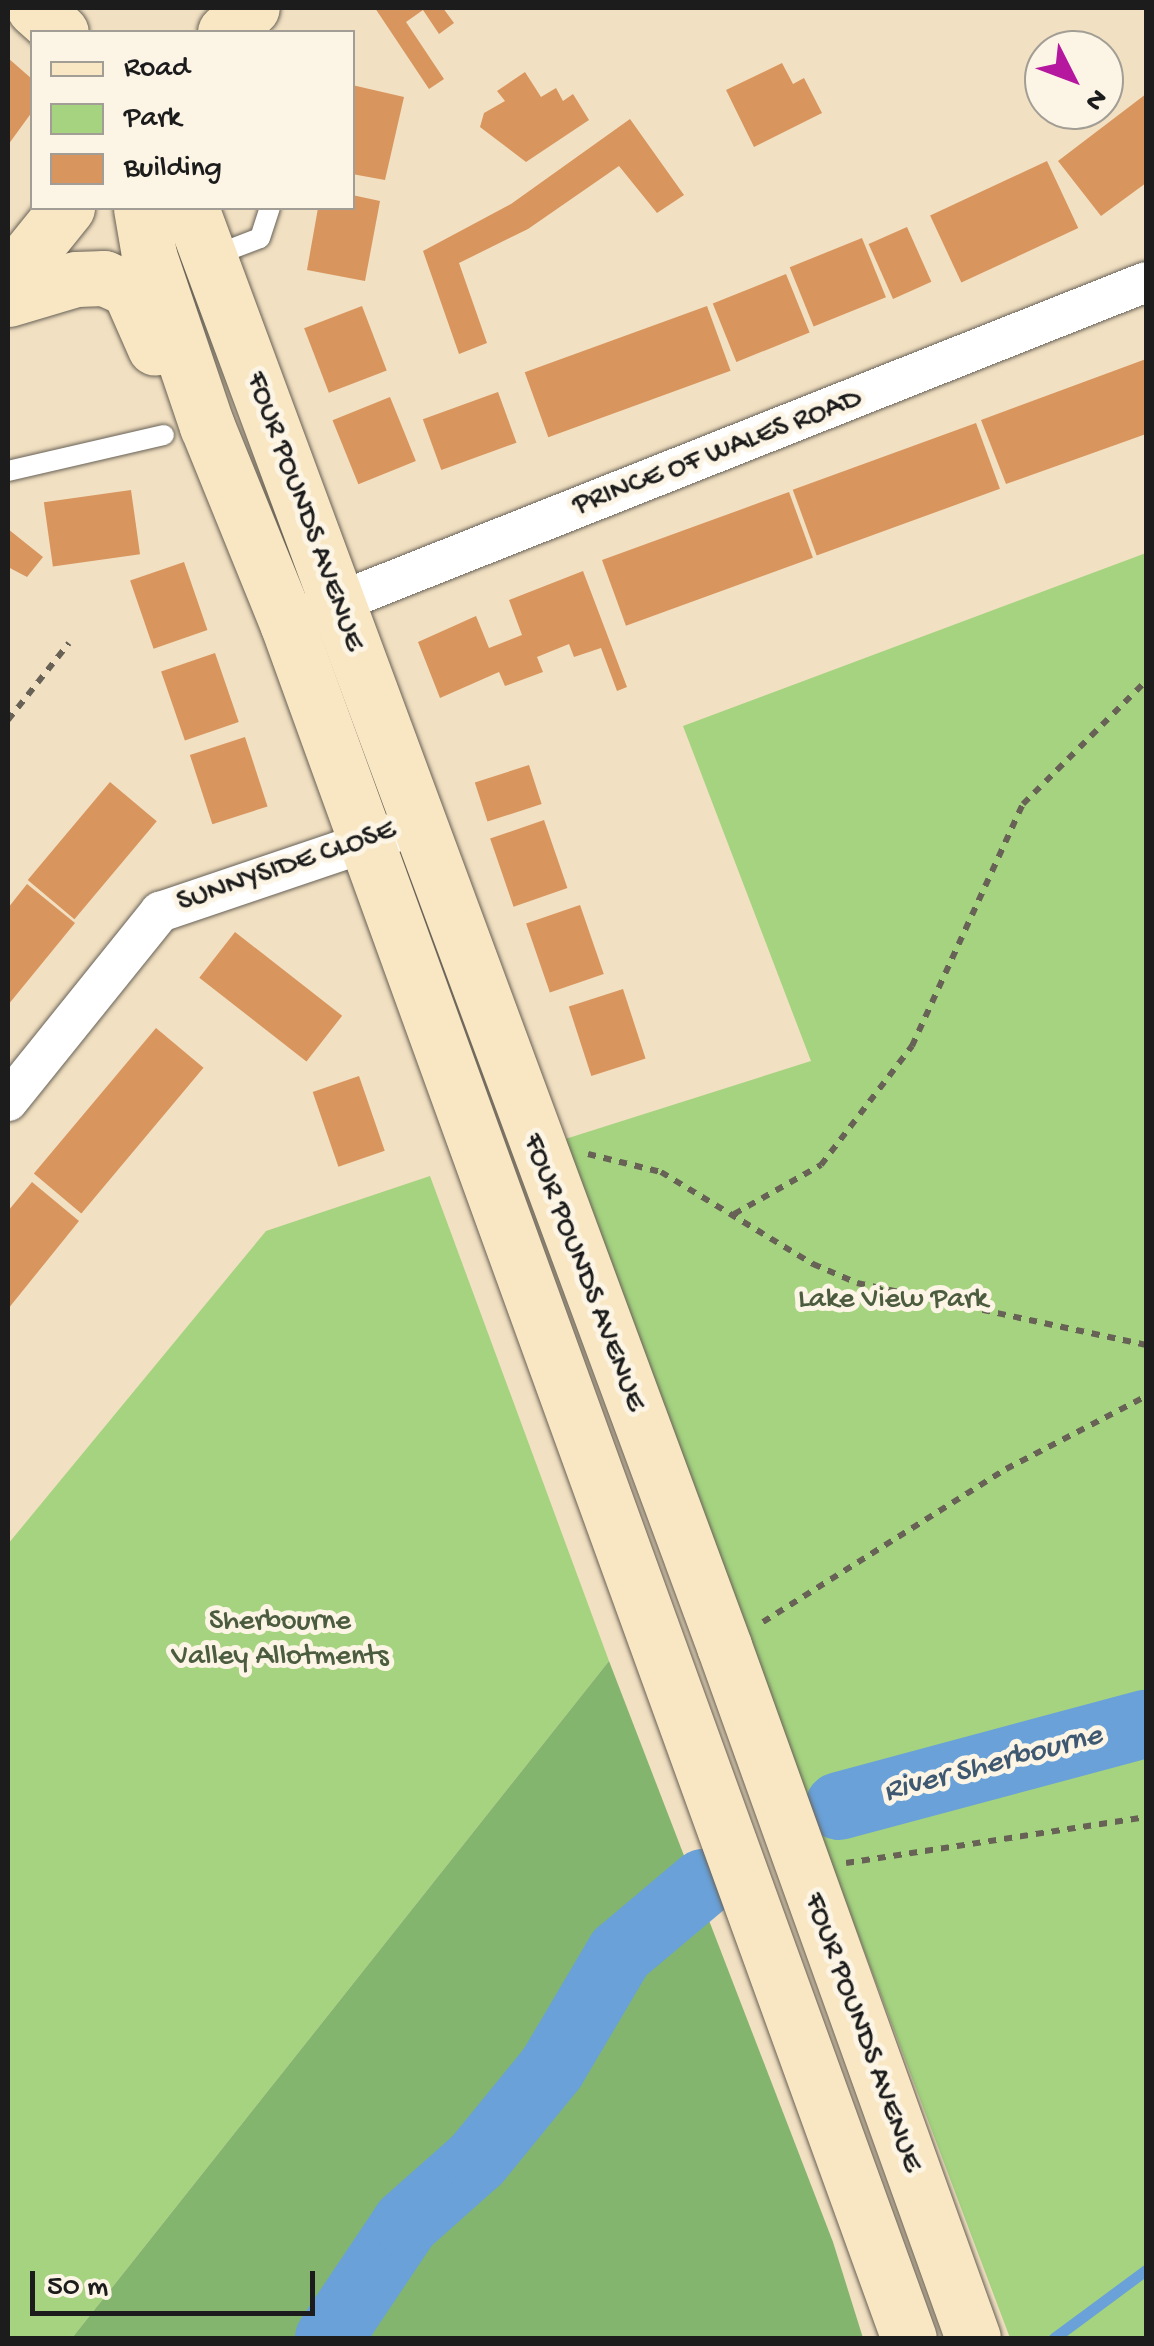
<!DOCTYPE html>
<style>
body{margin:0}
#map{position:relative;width:1154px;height:2346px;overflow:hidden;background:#f2e0c2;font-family:"Gochi Hand",sans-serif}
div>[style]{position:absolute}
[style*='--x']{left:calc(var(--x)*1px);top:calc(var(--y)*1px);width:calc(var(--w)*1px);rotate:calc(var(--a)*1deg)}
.green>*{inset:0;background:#a5d380}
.forest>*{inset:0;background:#84b56e}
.stream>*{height:11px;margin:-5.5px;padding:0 5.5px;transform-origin:5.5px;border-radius:5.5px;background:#69a1d8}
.river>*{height:68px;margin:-34px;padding:0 34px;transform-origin:34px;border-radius:34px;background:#69a1d8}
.building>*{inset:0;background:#d8955e;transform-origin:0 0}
.path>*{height:6px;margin-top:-3px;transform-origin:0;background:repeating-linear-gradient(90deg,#676156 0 8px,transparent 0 16px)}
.roads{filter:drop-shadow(0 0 2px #676156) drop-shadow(0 0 2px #676156)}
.service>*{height:20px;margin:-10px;padding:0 10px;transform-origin:10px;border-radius:10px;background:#fff}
.minor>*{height:40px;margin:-20px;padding:0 20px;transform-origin:20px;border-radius:20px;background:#fff}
.secondary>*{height:55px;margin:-27.5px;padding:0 27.5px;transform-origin:27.5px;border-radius:27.5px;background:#f9e7c3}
span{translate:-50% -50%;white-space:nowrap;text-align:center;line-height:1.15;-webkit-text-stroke:10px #fcf5e5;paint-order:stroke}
.street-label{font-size:30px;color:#1c1c1c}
.park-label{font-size:30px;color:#4c5c3f}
.water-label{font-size:32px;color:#3f5871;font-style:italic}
.frame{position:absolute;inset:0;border:10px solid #1c1c1c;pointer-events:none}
.legend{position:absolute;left:30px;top:30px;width:325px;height:180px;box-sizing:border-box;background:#fcf5e5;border:2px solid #a29e95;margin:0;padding:12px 18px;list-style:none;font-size:30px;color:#1c1c1c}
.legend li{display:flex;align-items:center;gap:20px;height:50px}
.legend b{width:50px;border:2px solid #a29e95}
.north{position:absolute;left:1024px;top:30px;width:100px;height:100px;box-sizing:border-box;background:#fcf5e5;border:2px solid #a29e95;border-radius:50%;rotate:132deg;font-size:28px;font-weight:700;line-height:40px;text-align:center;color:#1c1c1c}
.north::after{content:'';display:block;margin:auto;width:35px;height:45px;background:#b5179e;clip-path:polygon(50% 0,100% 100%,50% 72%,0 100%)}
.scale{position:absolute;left:30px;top:2271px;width:285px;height:45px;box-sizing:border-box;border:5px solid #1c1c1c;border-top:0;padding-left:12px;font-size:30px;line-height:35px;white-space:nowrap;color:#1c1c1c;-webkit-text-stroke:8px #fcf5e5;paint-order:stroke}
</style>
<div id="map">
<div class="green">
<i style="clip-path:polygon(1146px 553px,1146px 2338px,1010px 2338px,559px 1141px,811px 1061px,683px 726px)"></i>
<i style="clip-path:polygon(430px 1176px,609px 1661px,72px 2338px,8px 2338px,8px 1544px,266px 1231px)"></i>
</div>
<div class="forest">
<i style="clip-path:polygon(609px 1661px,833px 2242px,863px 2338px,72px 2338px)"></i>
</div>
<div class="stream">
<i style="--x:1054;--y:2338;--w:114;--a:-36.5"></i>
</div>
<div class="river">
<i style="--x:839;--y:1806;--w:318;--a:-15"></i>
<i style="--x:329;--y:2338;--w:138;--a:-56.2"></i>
<i style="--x:406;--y:2223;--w:95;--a:-41.6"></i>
<i style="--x:477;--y:2160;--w:119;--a:-50.8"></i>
<i style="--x:552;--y:2068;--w:134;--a:-59.4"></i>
<i style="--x:620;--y:1953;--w:109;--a:-40.1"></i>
</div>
<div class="building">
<i style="clip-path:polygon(375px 8px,443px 8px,454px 23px,439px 34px,423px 10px,406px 22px,444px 79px,429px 89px)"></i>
<i style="clip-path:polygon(8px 58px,32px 79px,32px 112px,8px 145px)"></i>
<i style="clip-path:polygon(782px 63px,793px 84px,804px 78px,822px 113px,754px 147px,726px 90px)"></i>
<i style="clip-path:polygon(525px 72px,541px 97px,556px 88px,563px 101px,573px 94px,589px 120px,526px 162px,480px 127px,484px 113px,505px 101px,497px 91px)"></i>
<i style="clip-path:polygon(352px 85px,404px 97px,385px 180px,352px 174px)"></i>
<i style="clip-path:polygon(1146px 94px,1146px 183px,1101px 216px,1058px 161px)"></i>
<i style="clip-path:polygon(630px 119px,684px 195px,657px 213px,619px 166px,528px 229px,459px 263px,487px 343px,459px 354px,423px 251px,511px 204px)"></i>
<i style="left:1047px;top:161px;width:74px;height:129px;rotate:65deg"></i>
<i style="clip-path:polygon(352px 195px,380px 201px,365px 281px,307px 270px,318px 208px,352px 208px)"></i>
<i style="left:907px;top:227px;width:60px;height:42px;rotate:66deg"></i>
<i style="left:862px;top:238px;width:64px;height:78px;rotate:68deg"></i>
<i style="left:786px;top:274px;width:63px;height:79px;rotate:68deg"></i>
<i style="left:362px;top:306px;width:69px;height:62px;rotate:69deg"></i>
<i style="left:707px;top:306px;width:69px;height:194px;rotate:70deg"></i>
<i style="clip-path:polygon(1146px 359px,1146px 434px,1006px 484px,981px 420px)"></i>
<i style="left:498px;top:392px;width:54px;height:80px;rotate:70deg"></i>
<i style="left:390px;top:397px;width:69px;height:62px;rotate:68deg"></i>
<i style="left:976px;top:423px;width:70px;height:195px;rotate:70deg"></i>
<i style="left:131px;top:490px;width:65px;height:88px;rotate:82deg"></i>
<i style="left:789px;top:492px;width:70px;height:199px;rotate:70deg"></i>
<i style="clip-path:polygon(8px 529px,43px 557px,27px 577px,8px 567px)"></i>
<i style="left:184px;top:562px;width:72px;height:57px;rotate:71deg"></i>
<i style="clip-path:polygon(583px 571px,627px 687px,617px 691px,601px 648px,574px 657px,569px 644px,537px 657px,543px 672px,505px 686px,499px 672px,440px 698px,418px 642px,476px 616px,489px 648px,522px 635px,509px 600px)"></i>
<i style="left:215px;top:653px;width:73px;height:57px;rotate:71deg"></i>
<i style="left:245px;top:737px;width:73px;height:58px;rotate:72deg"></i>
<i style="left:529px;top:765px;width:41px;height:57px;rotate:72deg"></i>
<i style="left:110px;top:782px;width:61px;height:128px;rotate:40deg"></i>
<i style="left:544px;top:820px;width:72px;height:57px;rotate:71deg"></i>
<i style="clip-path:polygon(27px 884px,75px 923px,8px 1005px,8px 908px)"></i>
<i style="left:580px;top:905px;width:73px;height:57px;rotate:71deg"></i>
<i style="left:235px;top:932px;width:136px;height:58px;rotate:38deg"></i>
<i style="left:623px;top:989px;width:73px;height:57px;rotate:72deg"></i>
<i style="left:156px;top:1028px;width:62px;height:190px;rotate:40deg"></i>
<i style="left:359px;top:1076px;width:79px;height:49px;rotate:71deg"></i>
<i style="clip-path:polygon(32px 1182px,79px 1221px,8px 1309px,8px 1211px)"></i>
</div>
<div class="path">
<i style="--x:8;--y:720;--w:98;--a:-51.6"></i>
<i style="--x:588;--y:1154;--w:75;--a:13.9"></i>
<i style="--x:661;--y:1172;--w:178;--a:31.2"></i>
<i style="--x:813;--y:1264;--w:48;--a:23.4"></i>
<i style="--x:857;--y:1283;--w:296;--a:12.1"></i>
<i style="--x:734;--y:1214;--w:100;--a:-29.4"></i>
<i style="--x:821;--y:1165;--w:150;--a:-52.6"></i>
<i style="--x:912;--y:1046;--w:266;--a:-65.4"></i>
<i style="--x:1023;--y:804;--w:174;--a:-45"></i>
<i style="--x:763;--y:1622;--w:287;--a:-32.2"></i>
<i style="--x:1006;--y:1469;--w:158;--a:-27.5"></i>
<i style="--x:846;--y:1863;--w:304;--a:-8.7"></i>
</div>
<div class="roads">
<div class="service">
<i style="--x:213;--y:256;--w:50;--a:-21"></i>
<i style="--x:260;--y:238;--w:32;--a:-72"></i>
<i style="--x:8;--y:471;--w:160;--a:-13"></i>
</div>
<div class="minor">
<i style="--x:314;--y:612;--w:895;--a:-21.63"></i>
<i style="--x:8;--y:1101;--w:243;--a:-51.2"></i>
<i style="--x:160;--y:912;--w:243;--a:-18.7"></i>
</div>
<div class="secondary">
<i style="--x:34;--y:8;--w:36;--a:42"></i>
<i style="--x:225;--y:32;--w:36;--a:-42"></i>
<i style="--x:141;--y:208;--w:48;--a:80.3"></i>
<i style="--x:149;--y:255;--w:181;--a:71.3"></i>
<i style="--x:207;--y:426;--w:213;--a:67.9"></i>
<i style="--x:287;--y:623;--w:1824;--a:70.07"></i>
<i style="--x:191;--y:208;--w:1534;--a:69.66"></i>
<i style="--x:724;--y:1646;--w:735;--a:70.21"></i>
<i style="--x:8;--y:281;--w:94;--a:-51.1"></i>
<i style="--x:8;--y:299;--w:71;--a:-16.4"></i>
<i style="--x:76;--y:279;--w:28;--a:-2"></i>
<i style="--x:104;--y:278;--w:27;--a:24"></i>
<i style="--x:129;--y:289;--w:64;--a:66.2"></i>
</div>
</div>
<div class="street-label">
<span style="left:718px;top:454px;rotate:-21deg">PRINCE OF WALES ROAD</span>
<span style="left:303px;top:512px;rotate:70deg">FOUR POUNDS AVENUE</span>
<span style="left:287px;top:868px;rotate:-19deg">SUNNYSIDE CLOSE</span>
<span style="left:582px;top:1273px;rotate:69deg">FOUR POUNDS AVENUE</span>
<span style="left:861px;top:2033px;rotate:70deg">FOUR POUNDS AVENUE</span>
</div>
<div class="park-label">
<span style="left:893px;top:1301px">Lake View Park</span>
<span style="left:280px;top:1640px">Sherbourne<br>Valley Allotments</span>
</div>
<div class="water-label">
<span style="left:993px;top:1765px;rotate:-15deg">River Sherbourne</span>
</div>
<div class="frame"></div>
<ul class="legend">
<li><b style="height:12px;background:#f9e7c3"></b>Road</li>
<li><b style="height:28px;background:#a5d380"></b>Park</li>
<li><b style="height:28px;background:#d8955e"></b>Building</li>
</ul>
<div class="north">N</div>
<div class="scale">50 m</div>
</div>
